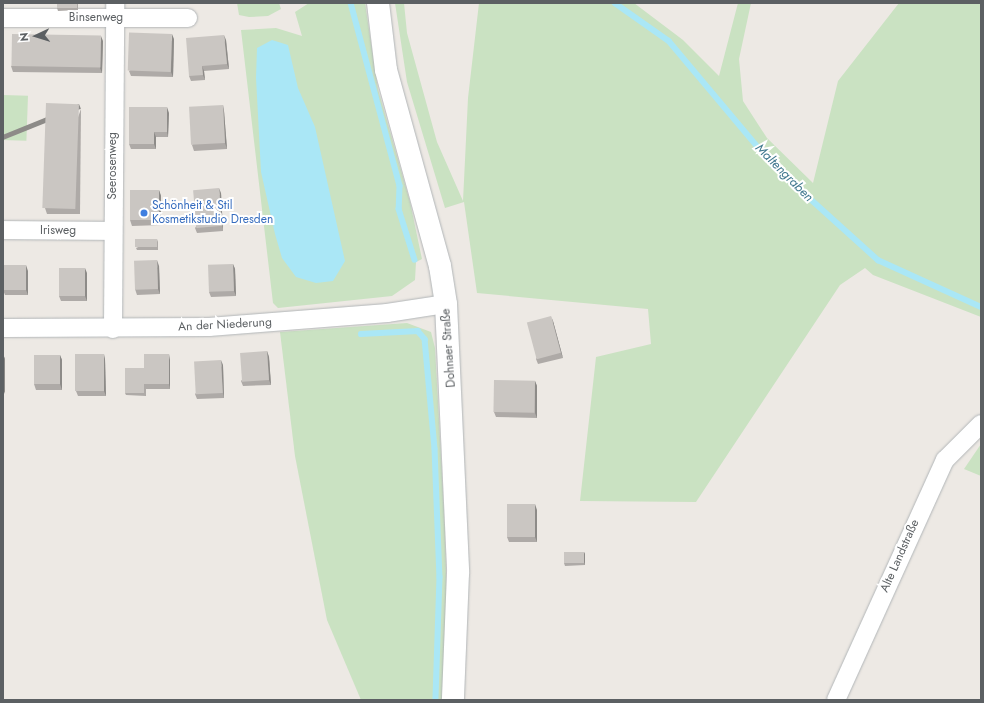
<!DOCTYPE html>
<meta charset="utf-8">
<style>
body{margin:0}
#map{position:relative;width:984px;height:703px;overflow:hidden;background:#ede9e4;font-family:Jost,sans-serif}
div>[style]{position:absolute}
[style*='--x']{left:calc(var(--x)*1px);top:calc(var(--y)*1px);width:calc(var(--w)*1px);rotate:calc(var(--a)*1deg)}
.green>*{inset:0;background:#cae2c2;transform-origin:0 0}
.water>*{inset:0;background:#aae7f6}
.stream>*{height:5.5px;margin:-2.75px;padding:0 2.75px;transform-origin:2.75px;border-radius:2.75px;background:#aae7f6}
.roads{filter:drop-shadow(0 0 1px #b1b5b7) drop-shadow(0 0 1px #b1b5b7)}
.minor>*{height:18px;margin:-9px;padding:0 9px;transform-origin:9px;border-radius:9px;background:#fff}
.secondary>*{height:22px;margin:-11px;padding:0 11px;transform-origin:11px;border-radius:11px;background:#fff}
.wall>*{inset:0;background:#aeaaa7;transform-origin:0 0}
.shaded-wall>*{inset:0;background:#8d8b88;transform-origin:0 0}
.building>*{inset:0;background:#cac6c2;transform-origin:0 0}
.dots>*{width:11px;height:11px;translate:-50% -50%;box-sizing:border-box;border:2px solid #fff;border-radius:50%}
span{translate:-50% -50%;white-space:nowrap;text-align:center;line-height:1.15;-webkit-text-stroke:4px #fff;paint-order:stroke}
.street-label{font-size:12px;color:#5c6063}
.shop-label{font-size:12px;color:#366cbe}
.left{translate:0 -50%;text-align:left}
.water-label{font-size:13px;color:#40788e;font-style:italic}
.frame{position:absolute;inset:0;border:4px solid #5c6063;pointer-events:none}
.north{position:absolute;left:16px;top:16px;width:40px;height:40px;-webkit-text-stroke:3px #fff;paint-order:stroke;rotate:266deg;font-size:11px;font-weight:700;line-height:16px;text-align:center;color:#5c6063}
.north::after{content:'';display:block;margin:auto;width:14px;height:18px;background:#5c6063;clip-path:polygon(50% 0,100% 100%,50% 72%,0 100%)}
</style>
<div id="map">
<div class="green">
<i style="clip-path:polygon(237px 3px,279px 3px,281px 9px,268px 16px,249px 17px,239px 15px)"></i>
<i style="clip-path:polygon(309px 3px,365px 3px,378px 89px,410px 202px,422px 259px,416px 262px,415px 280px,392px 296px,278px 308px,273px 303px,241px 30px,276px 28px,302px 36px,295px 12px)"></i>
<i style="clip-path:polygon(395px 3px,404px 3px,407px 33px,437px 142px,463px 201px,468px 98px,479px 3px,634px 3px,683px 40px,719px 76px,738px 3px,751px 3px,739px 59px,743px 101px,767px 138px,813px 183px,838px 81px,899px 3px,981px 3px,981px 317px,873px 275px,865px 268px,840px 285px,696px 502px,580px 501px,596px 357px,651px 344px,648px 309px,477px 293px,464px 202px,445px 208px,407px 82px)"></i>
<i style="left:3px;top:95px;width:25px;height:45px;rotate:2deg"></i>
<i style="clip-path:polygon(407px 323px,431px 332px,435px 348px,445px 528px,447px 622px,442px 700px,361px 700px,327px 620px,295px 456px,280px 332px)"></i>
<i style="clip-path:polygon(981px 444px,981px 476px,964px 469px)"></i>
</div>
<div class="water">
<i style="clip-path:polygon(272px 40px,288px 45px,298px 88px,315px 127px,345px 261px,333px 281px,316px 283px,296px 277px,282px 258px,275px 234px,261px 172px,256px 78px,257px 48px)"></i>
</div>
<div class="stream">
<i style="--x:351;--y:3;--w:189;--a:75"></i>
<i style="--x:400;--y:186;--w:23;--a:92"></i>
<i style="--x:399;--y:209;--w:53;--a:72.6"></i>
<i style="--x:615;--y:3;--w:66;--a:35.1"></i>
<i style="--x:669;--y:41;--w:162;--a:50"></i>
<i style="--x:773;--y:165;--w:142;--a:42.1"></i>
<i style="--x:878;--y:260;--w:113;--a:24.5"></i>
<i style="--x:361;--y:334;--w:57;--a:-3"></i>
<i style="--x:418;--y:331;--w:11;--a:49"></i>
<i style="--x:425;--y:339;--w:110;--a:84.8"></i>
<i style="--x:435;--y:449;--w:128;--a:87.8"></i>
<i style="--x:440;--y:577;--w:123;--a:91.9"></i>
</div>
<div class="roads">
<div class="minor">
<i style="--x:3;--y:18;--w:185;--a:0"></i>
<i style="--x:3;--y:230;--w:110;--a:0.5"></i>
<i style="--x:3;--y:328;--w:206;--a:-0.3"></i>
<i style="--x:209;--y:327;--w:179;--a:-4.5"></i>
<i style="--x:387;--y:313;--w:60;--a:-8.7"></i>
<i style="--x:113;--y:329;--w:326;--a:-89.6"></i>
<i style="--x:836;--y:700;--w:264;--a:-65.6"></i>
<i style="--x:945;--y:460;--w:51;--a:-45"></i>
</div>
<div class="secondary">
<i style="--x:378;--y:3;--w:67;--a:83.2"></i>
<i style="--x:386;--y:70;--w:203;--a:74.6"></i>
<i style="--x:440;--y:266;--w:38;--a:81"></i>
<i style="--x:446;--y:304;--w:269;--a:87.4"></i>
<i style="--x:458;--y:573;--w:127;--a:92.3"></i>
</div>
</div>
<div class="wall">
<i style="clip-path:polygon(78px 3px,78px 10px,58px 11px,57px 8px)"></i>
<i style="clip-path:polygon(174px 39px,173px 77px,131px 76px,129px 71px)"></i>
<i style="clip-path:polygon(226px 40px,229px 69px,204px 71px,205px 80px,191px 81px,189px 76px)"></i>
<i style="clip-path:polygon(103px 41px,102px 73px,13px 72px,11px 66px)"></i>
<i style="clip-path:polygon(223px 105px,224px 111px,227px 149px,194px 151px,192px 145px)"></i>
<i style="clip-path:polygon(81px 109px,80px 214px,47px 214px,45px 208px)"></i>
<i style="clip-path:polygon(169px 113px,168px 137px,156px 137px,156px 149px,131px 149px,129px 144px)"></i>
<i style="clip-path:polygon(159px 190px,161px 196px,161px 225px,132px 226px,130px 220px)"></i>
<i style="clip-path:polygon(221px 193px,223px 231px,197px 233px,195px 228px)"></i>
<i style="clip-path:polygon(157px 239px,158px 242px,158px 250px,137px 250px,136px 248px)"></i>
<i style="clip-path:polygon(233px 264px,235px 269px,236px 296px,211px 297px,209px 292px)"></i>
<i style="clip-path:polygon(159px 266px,160px 294px,137px 295px,135px 289px)"></i>
<i style="clip-path:polygon(28px 271px,28px 295px,5px 295px,3px 290px)"></i>
<i style="clip-path:polygon(87px 273px,87px 301px,61px 301px,59px 296px)"></i>
<i style="clip-path:polygon(553px 321px,563px 358px,538px 364px,536px 359px)"></i>
<i style="clip-path:polygon(267px 351px,269px 357px,271px 385px,243px 386px,241px 381px)"></i>
<i style="left:3px;top:354px;width:5px;height:40px;rotate:68deg"></i>
<i style="clip-path:polygon(60px 355px,62px 360px,62px 390px,36px 390px,34px 384px)"></i>
<i style="clip-path:polygon(105px 359px,106px 396px,78px 396px,76px 391px)"></i>
<i style="clip-path:polygon(170px 360px,170px 389px,146px 389px,146px 396px,126px 395px,125px 393px,144px 368px)"></i>
<i style="clip-path:polygon(223px 365px,224px 398px,197px 399px,195px 394px)"></i>
<i style="clip-path:polygon(535px 381px,537px 386px,537px 418px,496px 417px,494px 412px)"></i>
<i style="clip-path:polygon(537px 510px,537px 542px,509px 542px,507px 537px)"></i>
<i style="clip-path:polygon(584px 552px,585px 554px,585px 565px,565px 566px,564px 563px)"></i>
</div>
<div class="shaded-wall">
<i style="clip-path:polygon(172px 34px,174px 39px,173px 77px,171px 72px)"></i>
<i style="clip-path:polygon(224px 35px,226px 40px,229px 69px,227px 64px)"></i>
<i style="clip-path:polygon(101px 36px,103px 41px,102px 73px,100px 68px)"></i>
<i style="clip-path:polygon(202px 66px,204px 71px,205px 80px,203px 75px)"></i>
<i style="left:79px;top:104px;width:5px;height:105px;rotate:68deg"></i>
<i style="clip-path:polygon(223px 105px,224px 111px,227px 149px,225px 143px)"></i>
<i style="clip-path:polygon(167px 107px,169px 113px,168px 137px,167px 132px)"></i>
<i style="clip-path:polygon(154px 132px,156px 137px,156px 149px,154px 144px)"></i>
<i style="clip-path:polygon(219px 188px,221px 193px,223px 231px,222px 226px)"></i>
<i style="clip-path:polygon(159px 190px,161px 196px,161px 225px,159px 220px)"></i>
<i style="clip-path:polygon(157px 260px,159px 266px,160px 294px,158px 289px)"></i>
<i style="clip-path:polygon(233px 264px,235px 269px,236px 296px,234px 291px)"></i>
<i style="clip-path:polygon(26px 265px,28px 271px,28px 295px,26px 290px)"></i>
<i style="clip-path:polygon(85px 268px,87px 273px,87px 301px,85px 296px)"></i>
<i style="clip-path:polygon(551px 316px,553px 321px,563px 358px,561px 353px)"></i>
<i style="clip-path:polygon(267px 351px,269px 357px,271px 385px,269px 380px)"></i>
<i style="clip-path:polygon(3px 354px,5px 359px,5px 394px,3px 389px)"></i>
<i style="clip-path:polygon(104px 354px,105px 359px,106px 396px,104px 391px)"></i>
<i style="clip-path:polygon(169px 354px,170px 360px,170px 389px,169px 384px)"></i>
<i style="clip-path:polygon(60px 355px,62px 360px,62px 390px,60px 384px)"></i>
<i style="clip-path:polygon(221px 360px,223px 365px,224px 398px,223px 393px)"></i>
<i style="clip-path:polygon(535px 381px,537px 386px,537px 418px,535px 413px)"></i>
<i style="clip-path:polygon(535px 504px,537px 510px,537px 542px,535px 537px)"></i>
<i style="clip-path:polygon(584px 552px,585px 554px,585px 565px,584px 562px)"></i>
</div>
<div class="building">
<i style="left:57px;top:3px;width:20px;height:5px"></i>
<i style="left:12px;top:34px;width:89px;height:32px;rotate:1deg"></i>
<i style="left:172px;top:34px;width:38px;height:43px;rotate:92deg"></i>
<i style="clip-path:polygon(224px 35px,227px 64px,202px 66px,203px 75px,189px 76px,186px 38px)"></i>
<i style="left:46px;top:103px;width:33px;height:105px;rotate:2deg"></i>
<i style="left:223px;top:105px;width:38px;height:34px;rotate:87deg"></i>
<i style="clip-path:polygon(129px 107px,167px 107px,167px 132px,154px 132px,154px 144px,129px 144px)"></i>
<i style="left:219px;top:188px;width:38px;height:26px;rotate:85deg"></i>
<i style="left:159px;top:190px;width:30px;height:29px;rotate:90deg"></i>
<i style="left:157px;top:239px;width:8px;height:22px;rotate:90deg"></i>
<i style="left:157px;top:260px;width:29px;height:23px;rotate:88deg"></i>
<i style="left:233px;top:264px;width:27px;height:25px;rotate:88deg"></i>
<i style="left:3px;top:265px;width:23px;height:25px"></i>
<i style="left:59px;top:268px;width:26px;height:28px"></i>
<i style="left:551px;top:316px;width:38px;height:25px;rotate:75deg"></i>
<i style="left:267px;top:351px;width:29px;height:27px;rotate:86deg"></i>
<i style="left:75px;top:354px;width:29px;height:37px"></i>
<i style="left:144px;top:354px;width:25px;height:30px"></i>
<i style="left:60px;top:355px;width:29px;height:26px;rotate:90deg"></i>
<i style="left:221px;top:360px;width:33px;height:27px;rotate:87deg"></i>
<i style="left:125px;top:368px;width:19px;height:25px"></i>
<i style="left:494px;top:380px;width:41px;height:32px;rotate:1deg"></i>
<i style="left:507px;top:504px;width:28px;height:33px"></i>
<i style="left:564px;top:552px;width:20px;height:11px"></i>
</div>
<div class="dots">
<i style="left:144px;top:213px;background:#3f7fe0"></i>
</div>
<div class="street-label">
<span style="left:96px;top:18px">Binsenweg</span>
<span style="left:113px;top:166px;rotate:-90deg">Seerosenweg</span>
<span style="left:58px;top:231px">Irisweg</span>
<span style="left:225px;top:325px;rotate:-3deg">An der Niederung</span>
<span style="left:449px;top:348px;rotate:-94deg">Dohnaer Straße</span>
<span style="left:900px;top:556px;rotate:-66deg">Alte Landstraße</span>
</div>
<div class="shop-label">
<span class="left" style="left:152px;top:213px">Schönheit &amp; Stil<br>Kosmetikstudio Dresden</span>
</div>
<div class="water-label">
<span style="left:784px;top:173px;rotate:45deg">Maltengraben</span>
</div>
<div class="frame"></div>
<div class="north">N</div>
</div>
